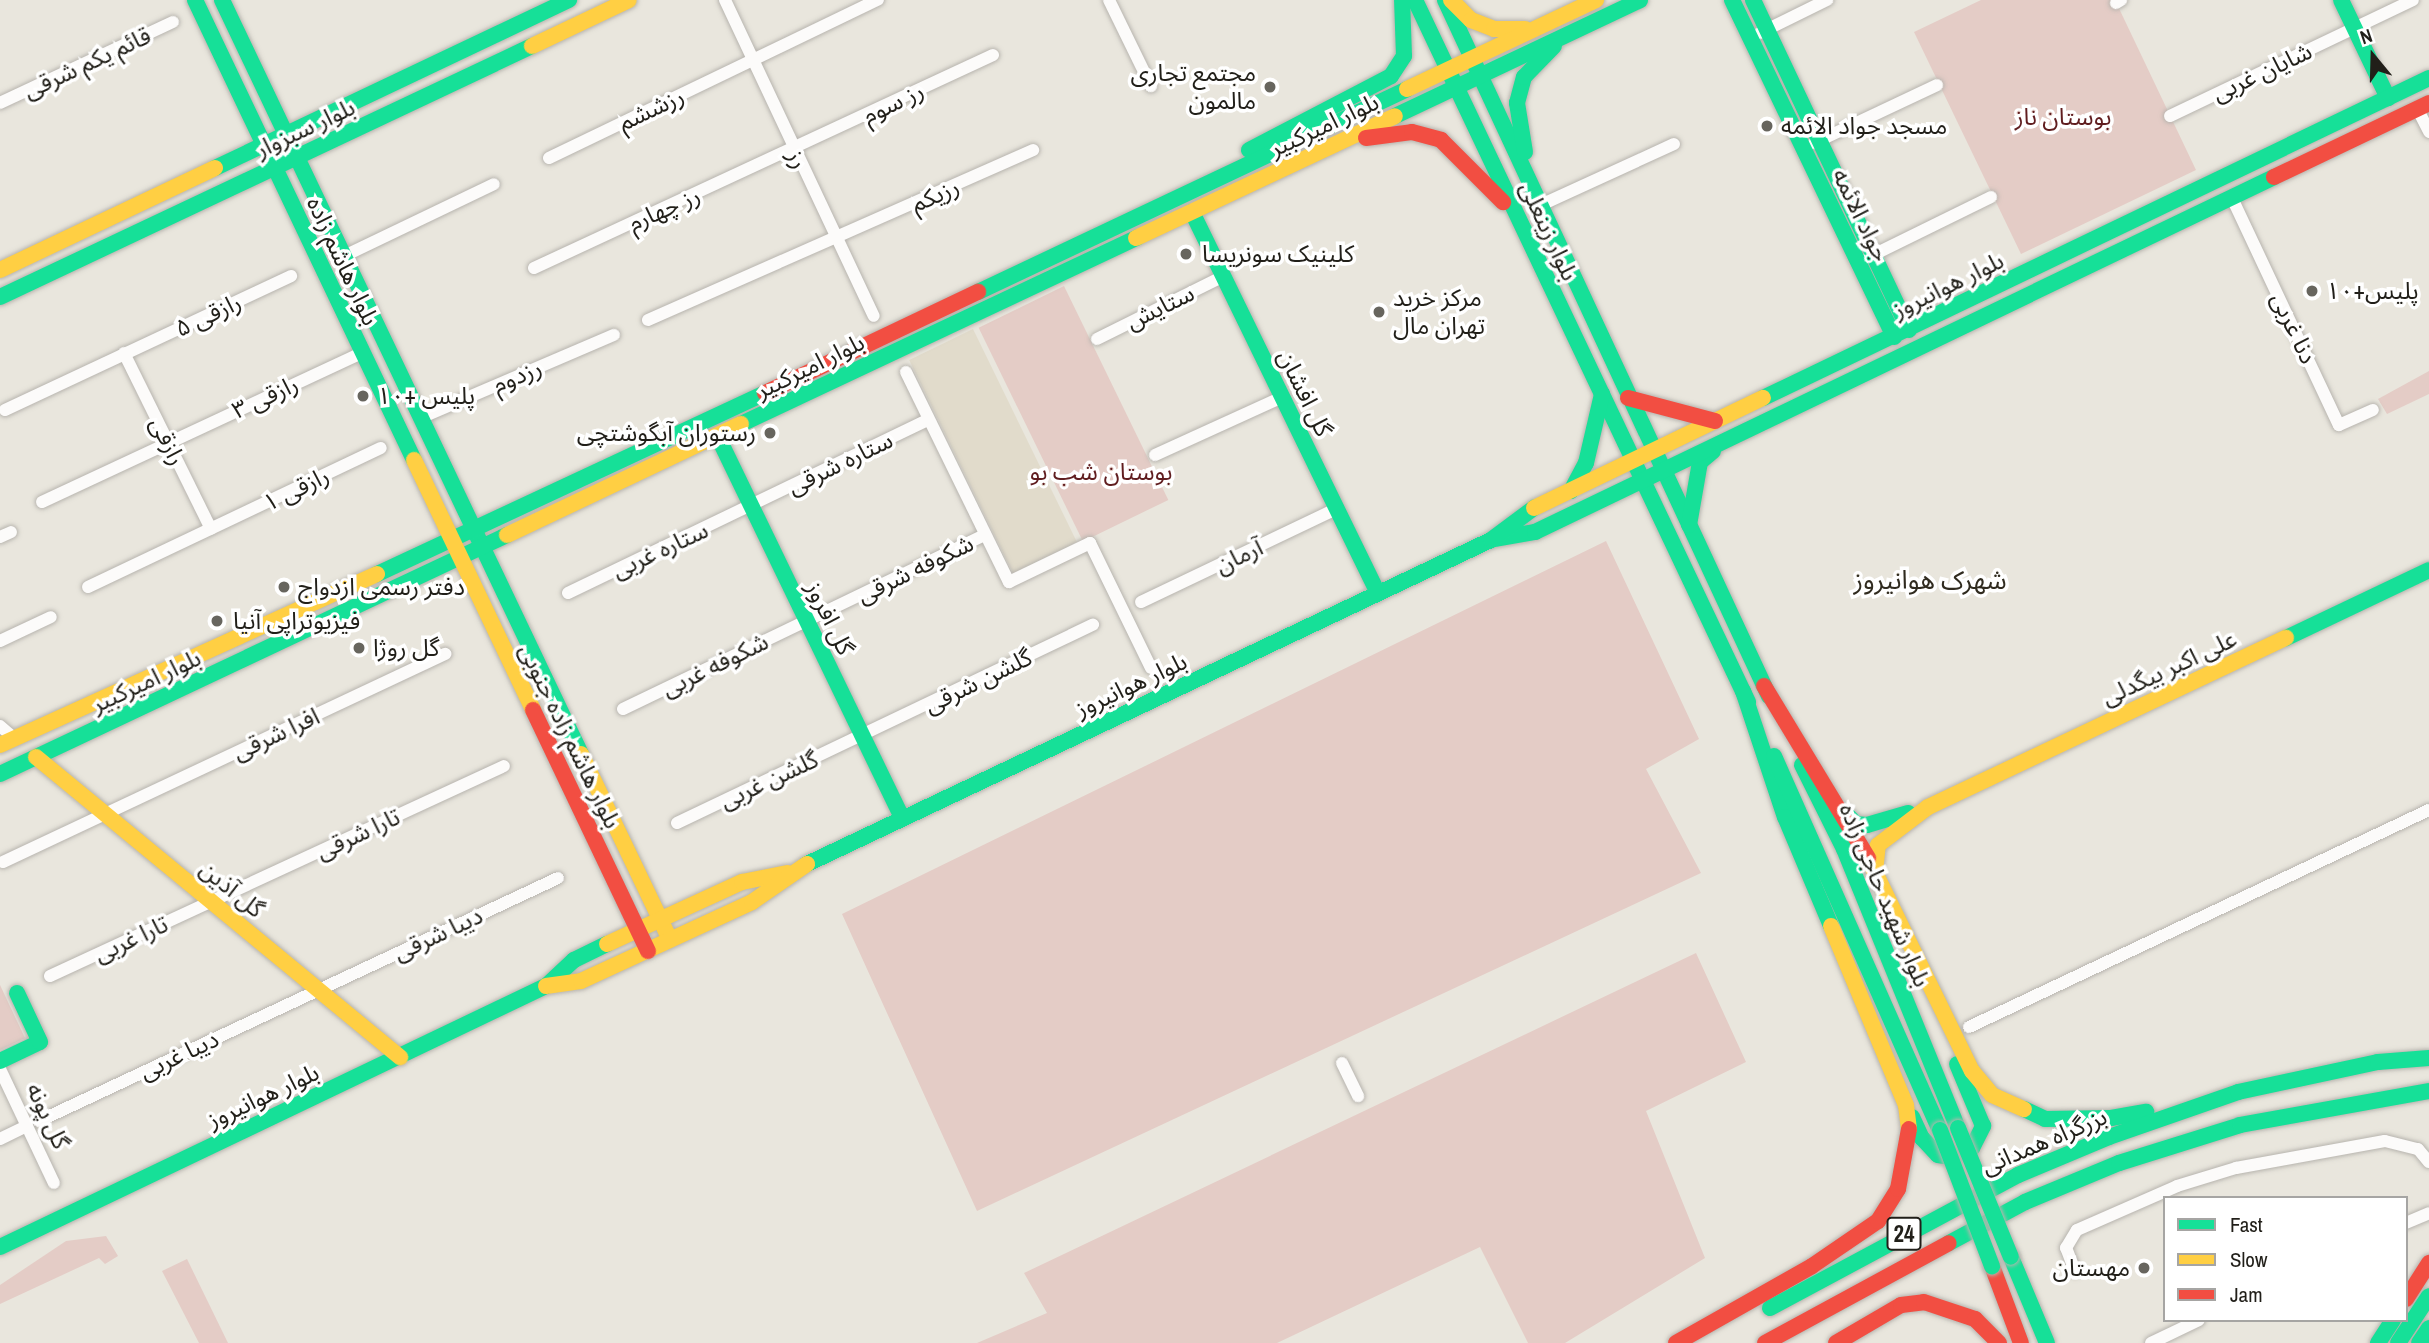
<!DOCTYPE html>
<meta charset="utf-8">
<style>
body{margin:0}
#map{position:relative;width:2429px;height:1343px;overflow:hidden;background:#e9e6dd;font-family:"Archivo Narrow","Noto Sans Arabic",sans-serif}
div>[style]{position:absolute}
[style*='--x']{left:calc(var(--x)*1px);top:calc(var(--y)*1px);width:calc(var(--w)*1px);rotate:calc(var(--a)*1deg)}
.built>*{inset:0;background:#e1dbcb;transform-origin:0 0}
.green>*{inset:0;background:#e4ccc6;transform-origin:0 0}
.roads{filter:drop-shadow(0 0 2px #b7b4ae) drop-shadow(0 0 2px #b7b4ae)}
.street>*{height:12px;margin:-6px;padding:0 6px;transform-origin:6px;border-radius:6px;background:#fcfbfa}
.fast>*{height:16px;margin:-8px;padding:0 8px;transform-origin:8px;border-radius:8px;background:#16e098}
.slow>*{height:16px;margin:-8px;padding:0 8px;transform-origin:8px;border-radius:8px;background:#ffcf43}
.jam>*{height:16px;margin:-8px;padding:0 8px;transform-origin:8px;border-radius:8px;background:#f24e42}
.bridges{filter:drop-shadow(0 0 2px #b7b4ae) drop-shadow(0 0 2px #b7b4ae)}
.fast-bridge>*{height:16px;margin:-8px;padding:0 8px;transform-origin:8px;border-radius:8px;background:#16e098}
.dots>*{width:19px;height:19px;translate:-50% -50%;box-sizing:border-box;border:4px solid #fff;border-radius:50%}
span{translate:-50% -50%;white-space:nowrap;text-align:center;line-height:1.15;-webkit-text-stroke:7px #fff;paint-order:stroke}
.shield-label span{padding:2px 5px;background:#fff;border:2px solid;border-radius:5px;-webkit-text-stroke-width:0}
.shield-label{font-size:23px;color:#211f19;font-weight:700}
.street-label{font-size:24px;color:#211f19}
.poi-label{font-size:24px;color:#211f19}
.right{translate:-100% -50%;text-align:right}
.left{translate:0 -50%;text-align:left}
.park-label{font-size:24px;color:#601d1f}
.neighbourhood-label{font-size:26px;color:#302b1f}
.legend{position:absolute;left:2163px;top:1196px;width:245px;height:126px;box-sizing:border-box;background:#fff;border:2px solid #a6a5a3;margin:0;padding:9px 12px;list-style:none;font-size:21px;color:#211f19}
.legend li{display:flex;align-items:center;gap:14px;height:35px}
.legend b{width:35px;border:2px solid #a6a5a3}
.north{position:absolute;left:2338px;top:21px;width:70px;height:70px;-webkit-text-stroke:5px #fff;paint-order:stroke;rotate:341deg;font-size:19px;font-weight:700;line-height:28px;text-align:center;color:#211f19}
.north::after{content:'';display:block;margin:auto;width:24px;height:32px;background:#211f19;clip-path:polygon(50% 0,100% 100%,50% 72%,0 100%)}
</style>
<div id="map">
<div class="built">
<i style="left:973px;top:329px;width:237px;height:71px;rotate:64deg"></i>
</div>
<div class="green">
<i style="clip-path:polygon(1981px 0,2115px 0,2196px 170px,2021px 254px,1914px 32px)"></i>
<i style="left:1064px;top:286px;width:238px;height:95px;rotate:64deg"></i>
<i style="clip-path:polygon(2429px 371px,2429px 394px,2387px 414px,2378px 399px)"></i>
<i style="clip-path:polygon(1606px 541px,1699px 739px,1646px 769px,1701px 873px,977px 1211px,842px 914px)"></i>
<i style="clip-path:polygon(1696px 953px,1746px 1062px,1646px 1111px,1705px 1258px,1565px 1343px,1528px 1343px,1480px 1247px,1277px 1343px,977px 1343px,1047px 1313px,1024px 1273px)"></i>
<i style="clip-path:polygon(0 985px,25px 1038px,0 1050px)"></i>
<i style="clip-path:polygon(106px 1236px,118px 1256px,105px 1264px,99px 1258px,0 1304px,0 1285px,66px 1241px)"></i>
<i style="clip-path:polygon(187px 1259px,228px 1343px,199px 1343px,162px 1271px)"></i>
</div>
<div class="roads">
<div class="street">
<i style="--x:725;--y:0;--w:349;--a:64.8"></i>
<i style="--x:1109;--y:0;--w:96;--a:64"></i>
<i style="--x:2116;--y:3;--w:6;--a:-31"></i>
<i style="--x:1760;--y:33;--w:75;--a:-26.2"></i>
<i style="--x:0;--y:103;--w:191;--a:-25.1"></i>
<i style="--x:2417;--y:108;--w:27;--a:63"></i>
<i style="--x:2170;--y:116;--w:269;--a:-25.5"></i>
<i style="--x:1814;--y:143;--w:136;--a:-25.2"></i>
<i style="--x:549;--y:158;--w:365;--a:-25.7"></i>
<i style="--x:2232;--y:198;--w:251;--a:64.8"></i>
<i style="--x:2339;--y:425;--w:37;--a:-24"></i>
<i style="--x:1543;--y:204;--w:144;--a:-24.6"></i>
<i style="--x:344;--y:256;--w:166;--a:-25.6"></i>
<i style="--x:1869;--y:257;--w:136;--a:-26.2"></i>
<i style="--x:534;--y:268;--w:506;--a:-24.89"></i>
<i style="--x:648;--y:320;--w:421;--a:-23.8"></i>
<i style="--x:1097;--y:339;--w:142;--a:-26.4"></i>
<i style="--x:124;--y:353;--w:196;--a:63.7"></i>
<i style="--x:906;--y:372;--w:234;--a:63.9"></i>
<i style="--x:1009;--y:582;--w:90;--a:-25.7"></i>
<i style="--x:1090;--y:543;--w:139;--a:64"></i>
<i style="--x:5;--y:410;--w:316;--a:-25.1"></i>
<i style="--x:420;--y:418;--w:211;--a:-23.2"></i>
<i style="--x:1155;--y:455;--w:140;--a:-24.5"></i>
<i style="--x:42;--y:502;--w:352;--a:-25"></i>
<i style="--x:0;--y:537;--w:12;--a:-24"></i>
<i style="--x:88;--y:587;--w:324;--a:-25.4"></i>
<i style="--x:568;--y:593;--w:399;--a:-25.7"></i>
<i style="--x:1141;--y:602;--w:216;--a:-25.5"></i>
<i style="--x:0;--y:641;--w:56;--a:-25.2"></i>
<i style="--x:623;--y:709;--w:402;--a:-25.7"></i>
<i style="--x:0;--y:726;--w:18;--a:41"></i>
<i style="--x:677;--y:823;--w:461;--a:-25.5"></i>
<i style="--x:3;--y:862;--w:489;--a:-25.2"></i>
<i style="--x:50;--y:976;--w:500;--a:-24.82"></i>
<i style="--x:1969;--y:1027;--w:509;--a:-25.26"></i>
<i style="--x:1342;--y:1063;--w:37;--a:64"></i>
<i style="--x:0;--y:1069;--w:126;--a:64.7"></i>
<i style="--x:39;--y:1121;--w:573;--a:-25.09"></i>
<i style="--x:0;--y:1139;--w:30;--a:-26"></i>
<i style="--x:2406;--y:1223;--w:25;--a:-23"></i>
<i style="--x:2075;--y:1271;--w:25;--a:-111"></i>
<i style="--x:2066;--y:1248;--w:21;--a:-59"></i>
<i style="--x:2077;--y:1230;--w:109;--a:-23.7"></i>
<i style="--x:2177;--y:1186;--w:62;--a:-17"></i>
<i style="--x:2236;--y:1168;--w:151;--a:-10.3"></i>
<i style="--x:2385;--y:1141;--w:34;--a:14"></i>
<i style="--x:2418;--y:1149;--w:17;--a:50"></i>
<i style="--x:2151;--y:1343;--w:53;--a:-25.6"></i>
</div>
<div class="fast">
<i style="--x:195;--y:0;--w:509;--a:64.54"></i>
<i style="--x:222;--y:0;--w:835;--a:64.54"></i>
<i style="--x:1415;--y:0;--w:777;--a:64.62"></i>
<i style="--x:1445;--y:0;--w:768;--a:65.04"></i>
<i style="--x:1732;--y:0;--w:374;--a:64.3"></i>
<i style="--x:1753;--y:0;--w:365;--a:64.7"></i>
<i style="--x:2341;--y:0;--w:109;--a:64.4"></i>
<i style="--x:1395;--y:116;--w:271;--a:-25.3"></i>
<i style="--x:1249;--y:150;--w:160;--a:-27.5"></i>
<i style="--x:1391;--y:76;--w:24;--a:-57"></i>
<i style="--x:1404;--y:56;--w:56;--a:-92"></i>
<i style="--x:1525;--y:152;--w:50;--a:-99.3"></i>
<i style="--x:1517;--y:103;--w:27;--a:-75"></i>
<i style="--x:1524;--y:77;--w:43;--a:-45.9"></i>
<i style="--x:215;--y:168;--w:392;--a:-25.4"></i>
<i style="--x:1192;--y:212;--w:424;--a:64"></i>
<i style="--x:978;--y:292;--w:475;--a:-25.3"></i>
<i style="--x:0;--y:297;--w:588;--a:-25.26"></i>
<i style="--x:1763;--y:398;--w:739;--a:-25.66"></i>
<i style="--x:741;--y:424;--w:437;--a:-25.2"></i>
<i style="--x:718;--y:437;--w:423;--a:64.2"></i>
<i style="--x:1571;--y:491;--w:32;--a:-62"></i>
<i style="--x:1586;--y:463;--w:71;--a:-76.9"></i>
<i style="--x:1689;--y:525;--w:64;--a:-80.1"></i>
<i style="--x:1700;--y:462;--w:17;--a:-40"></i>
<i style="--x:1494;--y:539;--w:42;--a:-9.7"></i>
<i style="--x:1535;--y:532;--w:820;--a:-25.66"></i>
<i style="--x:377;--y:574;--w:428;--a:-25"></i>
<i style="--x:2286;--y:638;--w:158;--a:-25.4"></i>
<i style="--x:1743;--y:691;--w:133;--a:71.6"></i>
<i style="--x:1785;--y:817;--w:118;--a:67.1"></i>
<i style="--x:1774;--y:756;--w:409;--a:66.1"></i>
<i style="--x:1802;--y:765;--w:94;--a:63.4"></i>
<i style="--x:1844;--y:849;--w:301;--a:67.8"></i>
<i style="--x:0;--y:774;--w:561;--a:-25.24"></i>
<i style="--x:1844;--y:812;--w:17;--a:45"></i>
<i style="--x:1856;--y:824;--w:11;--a:5"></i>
<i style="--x:1867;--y:825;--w:43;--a:-16.3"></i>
<i style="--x:807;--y:864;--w:757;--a:-25.35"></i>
<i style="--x:1491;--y:540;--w:54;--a:-36.7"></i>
<i style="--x:0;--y:1061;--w:44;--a:-25.4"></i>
<i style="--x:40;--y:1042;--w:54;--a:-115.1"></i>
<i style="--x:2024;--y:1109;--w:23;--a:25"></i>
<i style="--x:2045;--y:1119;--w:66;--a:-0.9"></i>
<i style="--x:2111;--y:1118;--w:36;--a:-10"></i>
<i style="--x:1912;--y:1117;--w:23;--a:65"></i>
<i style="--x:1922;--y:1138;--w:23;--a:47"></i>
<i style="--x:1938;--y:1155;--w:13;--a:9"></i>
<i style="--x:1951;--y:1157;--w:23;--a:-23"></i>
<i style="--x:1972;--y:1148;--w:25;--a:-63"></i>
<i style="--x:1983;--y:1126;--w:67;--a:-112.8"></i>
<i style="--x:1949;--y:1243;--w:86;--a:-28.3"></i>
<i style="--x:2025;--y:1202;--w:102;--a:-22.5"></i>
<i style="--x:2119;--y:1163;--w:127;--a:-17.4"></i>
<i style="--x:2240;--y:1125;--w:192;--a:-10.2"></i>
<i style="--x:0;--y:1247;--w:605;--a:-25.55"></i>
<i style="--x:546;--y:986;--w:38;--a:-43"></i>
<i style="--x:574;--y:960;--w:37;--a:-26"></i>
<i style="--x:2011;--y:1257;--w:93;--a:67.3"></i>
<i style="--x:1770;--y:1308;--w:281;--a:-28.2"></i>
<i style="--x:2018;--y:1175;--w:99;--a:-22.7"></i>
<i style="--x:2109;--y:1137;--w:137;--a:-19.2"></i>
<i style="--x:2238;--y:1092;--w:143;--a:-12.1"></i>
<i style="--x:2378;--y:1062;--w:51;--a:-4.5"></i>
<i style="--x:2378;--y:1343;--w:27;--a:-57"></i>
<i style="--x:2398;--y:1343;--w:56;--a:-56.6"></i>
<i style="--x:2419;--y:1343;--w:18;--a:-56"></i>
</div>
<div class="slow">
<i style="--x:1451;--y:0;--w:28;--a:45"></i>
<i style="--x:1471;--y:20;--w:25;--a:21"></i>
<i style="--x:1494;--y:29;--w:31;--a:0"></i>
<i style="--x:532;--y:46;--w:107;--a:-25.4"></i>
<i style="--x:1407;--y:89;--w:209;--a:-25.2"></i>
<i style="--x:1136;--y:238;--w:286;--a:-25.2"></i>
<i style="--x:0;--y:270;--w:238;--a:-25.4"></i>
<i style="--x:414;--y:460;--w:277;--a:64.5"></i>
<i style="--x:1534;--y:508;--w:254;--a:-25.7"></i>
<i style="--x:507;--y:535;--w:259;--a:-25.4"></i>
<i style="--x:0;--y:745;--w:414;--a:-24.4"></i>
<i style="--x:581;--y:754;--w:206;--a:64.4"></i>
<i style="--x:36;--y:757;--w:472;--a:39.5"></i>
<i style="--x:1868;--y:858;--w:237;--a:64"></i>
<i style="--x:1972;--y:1071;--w:31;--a:50"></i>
<i style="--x:1992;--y:1095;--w:35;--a:24"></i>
<i style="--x:1875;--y:872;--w:27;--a:-84"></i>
<i style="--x:1878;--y:845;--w:63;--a:-37.2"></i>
<i style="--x:1928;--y:807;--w:396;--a:-25.3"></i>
<i style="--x:1831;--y:926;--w:194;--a:67.3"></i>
<i style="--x:1906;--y:1105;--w:24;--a:83"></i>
<i style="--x:607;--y:944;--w:149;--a:-24.7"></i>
<i style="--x:742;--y:882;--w:46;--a:-11.3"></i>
<i style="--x:546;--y:986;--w:35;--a:-8"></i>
<i style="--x:581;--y:981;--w:188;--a:-24.8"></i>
<i style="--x:752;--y:902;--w:67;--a:-34.6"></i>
</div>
<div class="jam">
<i style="--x:1366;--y:138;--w:46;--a:-7.4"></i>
<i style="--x:1412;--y:132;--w:30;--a:15"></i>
<i style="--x:1441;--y:140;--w:88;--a:45"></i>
<i style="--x:2274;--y:177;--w:172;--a:-25.5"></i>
<i style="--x:765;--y:393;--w:236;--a:-25.4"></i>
<i style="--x:1628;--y:398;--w:90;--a:14.8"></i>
<i style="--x:1764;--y:686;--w:201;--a:58.8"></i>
<i style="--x:533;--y:710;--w:267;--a:64.5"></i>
<i style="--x:1992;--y:1266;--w:82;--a:69.4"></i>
<i style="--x:2406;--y:1299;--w:43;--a:-57.4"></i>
<i style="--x:1676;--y:1343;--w:156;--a:-29.5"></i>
<i style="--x:1812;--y:1266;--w:80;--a:-34.3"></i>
<i style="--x:1878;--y:1221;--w:38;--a:-58"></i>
<i style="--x:1898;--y:1189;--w:61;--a:-79.6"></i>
<i style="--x:1765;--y:1343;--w:209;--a:-28.5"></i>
<i style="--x:1836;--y:1343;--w:75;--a:-30.3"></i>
<i style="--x:1901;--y:1305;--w:23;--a:-7"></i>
<i style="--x:1924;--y:1302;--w:54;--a:18.4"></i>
<i style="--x:1975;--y:1319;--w:34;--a:45"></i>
</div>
</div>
<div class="bridges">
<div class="fast-bridge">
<i style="--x:1958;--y:1128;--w:139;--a:67.7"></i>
<i style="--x:1940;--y:1130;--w:146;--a:69.1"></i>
</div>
</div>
<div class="dots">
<i style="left:1270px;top:87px;background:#67655e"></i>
<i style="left:1767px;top:126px;background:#67655e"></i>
<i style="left:1186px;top:254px;background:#67655e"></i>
<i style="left:2312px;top:291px;background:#67655e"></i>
<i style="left:1379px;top:312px;background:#67655e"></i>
<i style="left:363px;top:396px;background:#67655e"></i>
<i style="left:770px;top:433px;background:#67655e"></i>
<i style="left:284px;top:587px;background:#67655e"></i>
<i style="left:217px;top:621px;background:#67655e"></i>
<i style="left:359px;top:648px;background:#67655e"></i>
<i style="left:2144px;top:1268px;background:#67655e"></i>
</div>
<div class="shield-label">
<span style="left:1904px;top:1234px">24</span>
</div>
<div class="street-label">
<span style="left:87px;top:63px;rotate:-25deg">قائم یکم شرقی</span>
<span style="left:2262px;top:72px;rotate:-25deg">شایان غربی</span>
<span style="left:893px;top:103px;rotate:-26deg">رز سوم</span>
<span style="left:651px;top:109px;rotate:-25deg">رزششم</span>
<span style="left:1324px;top:125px;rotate:-25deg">بلوار امیرکبیر</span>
<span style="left:305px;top:128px;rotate:-25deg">بلوار سبزوار</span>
<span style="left:798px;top:159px;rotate:65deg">رز</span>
<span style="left:935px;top:195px;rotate:-24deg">رزیکم</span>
<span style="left:664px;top:209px;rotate:-24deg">رز چهارم</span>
<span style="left:1861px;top:215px;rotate:64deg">جواد الائمه</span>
<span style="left:1549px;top:231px;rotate:65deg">بلوار زینعلی</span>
<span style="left:343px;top:261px;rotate:65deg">بلوار هاشم زاده</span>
<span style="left:1948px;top:285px;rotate:-26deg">بلوار هوانیروز</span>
<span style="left:1160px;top:307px;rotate:-26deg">ستایش</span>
<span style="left:208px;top:315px;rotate:-25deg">رازقی ۵</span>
<span style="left:2294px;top:328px;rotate:65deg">دنا غربی</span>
<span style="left:810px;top:366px;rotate:-26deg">بلوار امیرکبیر</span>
<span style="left:517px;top:376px;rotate:-23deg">رزدوم</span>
<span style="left:1305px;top:393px;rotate:64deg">گل افشان</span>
<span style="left:265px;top:397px;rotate:-25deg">رازقی ۳</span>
<span style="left:168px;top:441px;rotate:64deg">رازقی</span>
<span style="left:840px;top:463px;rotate:-26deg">ستاره شرقی</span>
<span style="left:296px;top:489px;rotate:-26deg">رازقی ۱</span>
<span style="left:660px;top:550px;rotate:-25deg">ستاره غربی</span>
<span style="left:1239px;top:556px;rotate:-25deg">آرمان</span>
<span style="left:915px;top:569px;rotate:-26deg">شکوفه شرقی</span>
<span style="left:830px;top:618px;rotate:64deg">گل افروز</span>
<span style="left:715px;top:665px;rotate:-26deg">شکوفه غربی</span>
<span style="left:2169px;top:668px;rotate:-25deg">علی اکبر بیگدلی</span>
<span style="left:146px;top:681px;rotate:-25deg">بلوار امیرکبیر</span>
<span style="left:978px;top:681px;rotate:-26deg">گلشن شرقی</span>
<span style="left:1131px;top:685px;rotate:-25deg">بلوار هوانیروز</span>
<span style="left:276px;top:734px;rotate:-25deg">افرا شرقی</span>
<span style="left:570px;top:736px;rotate:64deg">بلوار هاشم زاده جنوبی</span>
<span style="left:769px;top:780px;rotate:-25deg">گلشن غربی</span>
<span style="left:358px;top:834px;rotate:-25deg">تارا شرقی</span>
<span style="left:232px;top:889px;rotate:39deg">گل آذین</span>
<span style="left:1885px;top:895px;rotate:67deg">بلوار شهید حاجی زاده</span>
<span style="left:438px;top:934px;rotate:-25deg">دیبا شرقی</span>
<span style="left:131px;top:939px;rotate:-25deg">تارا غربی</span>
<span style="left:179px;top:1055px;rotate:-25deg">دیبا غربی</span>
<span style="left:263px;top:1096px;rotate:-25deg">بلوار هوانیروز</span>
<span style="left:48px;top:1116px;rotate:65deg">گل پونه</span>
<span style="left:2044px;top:1141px;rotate:-23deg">بزرگراه همدانی</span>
</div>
<div class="poi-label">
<span class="right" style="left:1256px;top:87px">مجتمع تجاری<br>مالمون</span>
<span class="left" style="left:1781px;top:126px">مسجد جواد الائمه</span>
<span class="left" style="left:1202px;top:254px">کلینیک سونریسا</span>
<span class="left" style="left:2326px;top:291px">پلیس+۱۰</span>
<span class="left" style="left:1393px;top:312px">مرکز خرید<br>تهران مال</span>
<span class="left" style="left:377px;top:396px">پلیس +۱۰</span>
<span class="right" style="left:756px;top:433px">رستوران آبگوشتچی</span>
<span class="left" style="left:298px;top:587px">دفتر رسمی ازدواج</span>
<span class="left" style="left:233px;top:621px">فیزیوتراپی آنیا</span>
<span class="left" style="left:373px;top:648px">گل روژا</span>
<span class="right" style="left:2130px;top:1268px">مهستان</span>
</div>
<div class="park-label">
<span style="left:2063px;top:117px">بوستان ناز</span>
<span style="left:1101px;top:472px">بوستان شب بو</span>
</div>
<div class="neighbourhood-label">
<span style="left:1930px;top:580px">شهرک هوانیروز</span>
</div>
<ul class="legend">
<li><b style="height:9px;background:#16e098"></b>Fast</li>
<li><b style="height:9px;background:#ffcf43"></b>Slow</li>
<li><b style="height:9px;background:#f24e42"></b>Jam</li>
</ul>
<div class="north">N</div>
</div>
